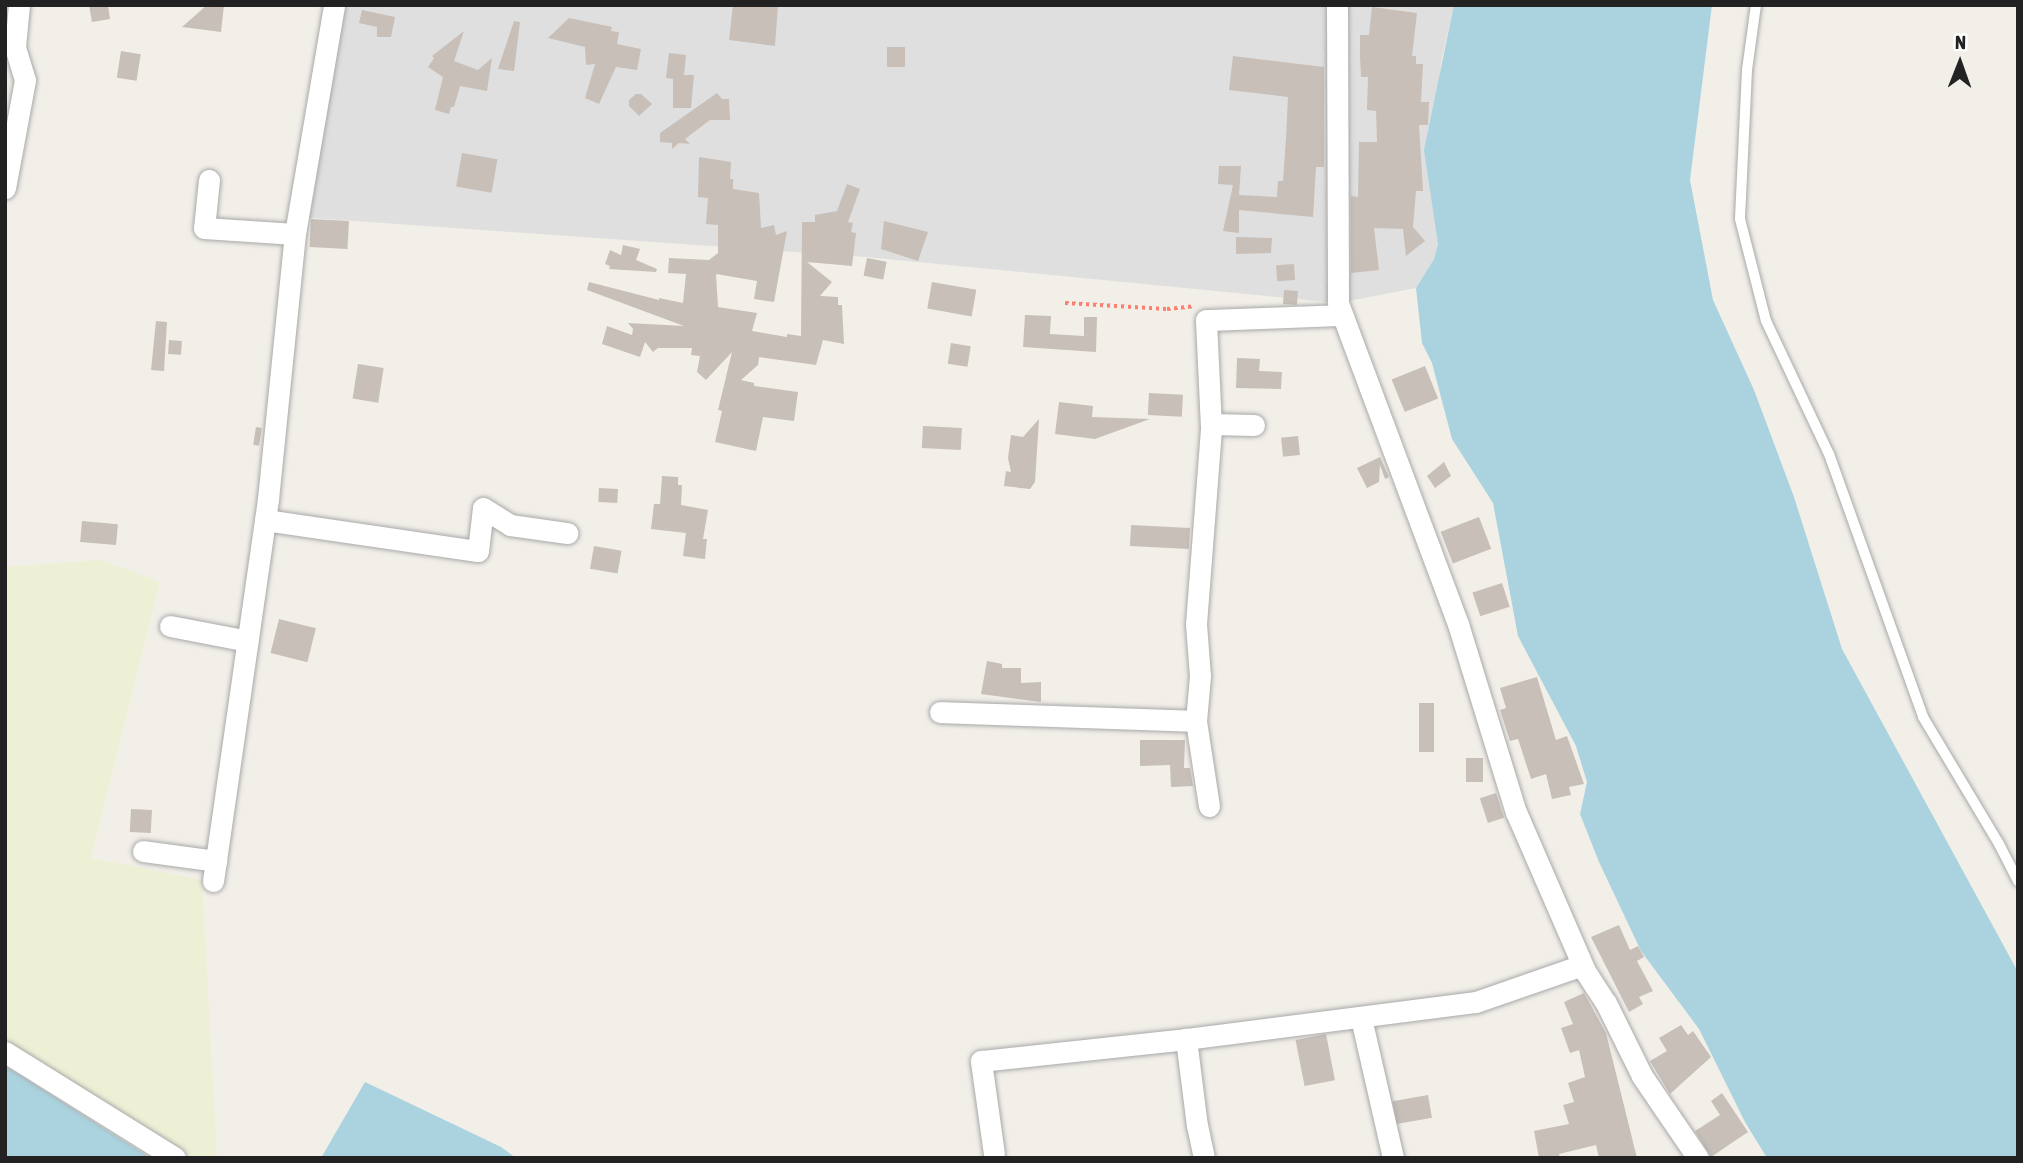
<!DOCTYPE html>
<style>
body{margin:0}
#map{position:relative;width:2023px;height:1163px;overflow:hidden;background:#f2efe9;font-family:"Asap Condensed",sans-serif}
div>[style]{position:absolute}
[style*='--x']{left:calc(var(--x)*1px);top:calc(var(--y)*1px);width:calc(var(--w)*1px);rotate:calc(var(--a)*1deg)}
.residential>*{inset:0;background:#e0dfdf}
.farmland>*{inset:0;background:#eef0d5}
.water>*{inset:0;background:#aad3df}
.building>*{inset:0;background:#c7bfb8;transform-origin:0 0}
.path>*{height:3.5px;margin-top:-1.75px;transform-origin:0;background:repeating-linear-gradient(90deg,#fa8072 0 3.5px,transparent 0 7px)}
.roads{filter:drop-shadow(0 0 2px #a9a9a9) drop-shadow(0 0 2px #a9a9a9)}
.lane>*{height:10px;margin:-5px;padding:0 5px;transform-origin:5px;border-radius:5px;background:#fff}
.street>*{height:21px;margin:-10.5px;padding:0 10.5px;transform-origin:10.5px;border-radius:10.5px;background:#fff}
span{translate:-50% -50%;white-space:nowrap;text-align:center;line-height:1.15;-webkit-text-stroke:7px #fff;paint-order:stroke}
.frame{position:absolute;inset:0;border:7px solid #222;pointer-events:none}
.north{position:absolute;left:1925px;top:28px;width:70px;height:70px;-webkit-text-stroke:5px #fff;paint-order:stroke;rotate:1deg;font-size:19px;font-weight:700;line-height:28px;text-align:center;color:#222}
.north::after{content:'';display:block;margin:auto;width:24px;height:32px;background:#222;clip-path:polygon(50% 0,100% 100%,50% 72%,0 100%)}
</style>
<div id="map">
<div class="residential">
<i style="clip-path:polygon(334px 5px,1454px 5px,1441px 63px,1430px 187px,1438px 244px,1434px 259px,1416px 288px,1338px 303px,866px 257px,298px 217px)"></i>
</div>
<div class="farmland">
<i style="clip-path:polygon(101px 560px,160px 582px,91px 858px,202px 880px,217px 1158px,193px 1158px,5px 1040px,5px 567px)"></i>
</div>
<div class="water">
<i style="clip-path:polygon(1454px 5px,1712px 5px,1690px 180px,1713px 300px,1754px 390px,1794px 497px,1842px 649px,2018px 972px,2018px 1158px,1767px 1158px,1745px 1122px,1699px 1029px,1641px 951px,1599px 862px,1580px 814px,1587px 782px,1576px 746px,1518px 636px,1493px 503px,1452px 439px,1432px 363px,1422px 343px,1416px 288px,1434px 259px,1438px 244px,1424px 150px)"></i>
<i style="clip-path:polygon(5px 1066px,28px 1080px,151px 1158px,5px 1158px)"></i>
<i style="clip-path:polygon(365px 1082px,501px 1147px,516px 1158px,321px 1158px)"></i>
</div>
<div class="building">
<i style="clip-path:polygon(89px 5px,108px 5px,110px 19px,92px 22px)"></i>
<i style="clip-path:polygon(207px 5px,224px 5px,221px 32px,182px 27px)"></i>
<i style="clip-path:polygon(733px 5px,778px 5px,775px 46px,729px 40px)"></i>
<i style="clip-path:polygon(1372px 7px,1417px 13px,1412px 56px,1416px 56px,1416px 64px,1423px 64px,1421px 102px,1429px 102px,1428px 125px,1419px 125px,1423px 191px,1416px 191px,1413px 227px,1425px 241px,1406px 256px,1403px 229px,1374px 228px,1379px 270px,1351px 273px,1351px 196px,1358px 197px,1359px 142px,1377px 142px,1376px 111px,1367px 110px,1368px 77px,1361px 77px,1360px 57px,1360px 35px,1369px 35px)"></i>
<i style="clip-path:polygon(362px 10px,395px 17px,391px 37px,377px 37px,377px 27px,359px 23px)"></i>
<i style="clip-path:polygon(569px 18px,612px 27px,611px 31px,619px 32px,617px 44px,641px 49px,637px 70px,616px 67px,599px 104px,585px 98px,595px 64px,586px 65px,585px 47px,548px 38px)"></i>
<i style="clip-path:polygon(514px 21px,520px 22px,514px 71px,498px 69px)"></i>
<i style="clip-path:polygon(464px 31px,454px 61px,478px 70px,492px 58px,487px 91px,460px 86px,454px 107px,451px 107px,449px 114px,435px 110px,443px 77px,428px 67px,434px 58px,432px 56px)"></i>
<i style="left:887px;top:47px;width:18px;height:20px"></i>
<i style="left:121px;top:51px;width:20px;height:27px;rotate:9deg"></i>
<i style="clip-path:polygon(669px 53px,686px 55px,684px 75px,694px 75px,691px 108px,673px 108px,673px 79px,666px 78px)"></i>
<i style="clip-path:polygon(1233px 56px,1324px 67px,1324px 167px,1316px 167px,1313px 217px,1239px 210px,1239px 233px,1223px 231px,1233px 185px,1218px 184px,1219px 166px,1241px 166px,1239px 195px,1277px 197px,1278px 181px,1283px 181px,1286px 138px,1288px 97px,1229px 90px)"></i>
<i style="clip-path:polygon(717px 93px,722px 99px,729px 99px,730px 120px,710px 120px,685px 139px,690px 144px,679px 143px,672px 149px,672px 143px,660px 142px,660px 133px)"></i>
<i style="clip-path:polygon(636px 94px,641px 94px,652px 104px,639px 116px,629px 106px,629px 100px)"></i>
<i style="left:462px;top:153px;width:36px;height:34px;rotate:10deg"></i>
<i style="clip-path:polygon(699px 157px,731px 162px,730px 179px,733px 179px,733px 189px,759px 193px,761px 228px,774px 225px,776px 235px,787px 231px,774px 302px,754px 299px,757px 281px,716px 274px,718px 307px,757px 313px,752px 331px,787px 337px,787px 334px,801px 336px,802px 222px,815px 222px,815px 215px,837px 211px,847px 184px,860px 189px,848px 222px,853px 223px,851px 232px,856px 233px,852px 266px,807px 262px,832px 282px,820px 296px,838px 297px,838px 305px,842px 305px,844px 344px,823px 340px,816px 365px,759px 357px,758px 365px,741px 380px,754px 383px,754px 386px,798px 392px,794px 421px,763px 417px,756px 451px,715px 442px,722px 411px,718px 410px,732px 352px,706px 380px,697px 372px,700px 356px,691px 355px,692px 348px,658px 348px,653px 352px,645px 342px,640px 357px,602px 344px,607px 326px,632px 335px,633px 329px,628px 323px,684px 326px,587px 290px,589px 282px,659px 300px,659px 298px,683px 303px,686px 274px,668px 273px,669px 258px,709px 260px,718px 253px,718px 225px,706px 224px,708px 198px,698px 197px)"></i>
<i style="left:311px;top:219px;width:38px;height:28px;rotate:3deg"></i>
<i style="clip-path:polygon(884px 221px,928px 232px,918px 261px,881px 249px)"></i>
<i style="clip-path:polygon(1236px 237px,1272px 238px,1271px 253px,1236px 254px)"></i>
<i style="clip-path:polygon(623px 245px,640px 249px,636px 260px,657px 269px,656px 272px,609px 269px,610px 266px,605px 264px,610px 250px,621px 255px)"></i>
<i style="left:867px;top:258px;width:20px;height:18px;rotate:11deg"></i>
<i style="left:1294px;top:264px;width:16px;height:18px;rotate:86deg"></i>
<i style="left:932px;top:282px;width:45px;height:27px;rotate:10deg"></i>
<i style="left:1284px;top:290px;width:14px;height:14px;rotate:4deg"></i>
<i style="clip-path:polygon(1025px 315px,1051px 316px,1050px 334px,1084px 336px,1084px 317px,1097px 317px,1096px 352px,1023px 347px)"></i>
<i style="clip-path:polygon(156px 321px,167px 322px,164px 371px,151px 370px)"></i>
<i style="left:169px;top:340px;width:13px;height:14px;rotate:4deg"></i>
<i style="left:951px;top:343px;width:20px;height:21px;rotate:9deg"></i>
<i style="clip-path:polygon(1237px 358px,1260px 359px,1259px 371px,1282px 372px,1281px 389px,1236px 388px)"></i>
<i style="left:358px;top:364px;width:26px;height:35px;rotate:9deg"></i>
<i style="left:1425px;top:366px;width:35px;height:36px;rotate:68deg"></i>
<i style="left:1149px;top:393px;width:34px;height:22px;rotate:3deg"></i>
<i style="clip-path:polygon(1059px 402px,1093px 406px,1092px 417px,1150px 419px,1095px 439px,1055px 434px)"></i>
<i style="clip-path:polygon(1039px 419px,1035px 482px,1030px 489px,1004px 486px,1006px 471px,1011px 472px,1008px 458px,1011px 435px,1023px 437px)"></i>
<i style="left:923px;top:426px;width:39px;height:22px;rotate:3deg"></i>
<i style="left:256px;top:427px;width:6px;height:18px;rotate:9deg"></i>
<i style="left:1298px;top:436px;width:19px;height:17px;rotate:84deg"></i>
<i style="clip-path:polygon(1380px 457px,1389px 477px,1385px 479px,1380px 465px,1379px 482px,1367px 488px,1357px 468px)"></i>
<i style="clip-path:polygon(1444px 462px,1451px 476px,1435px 488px,1427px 476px)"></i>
<i style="clip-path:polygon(662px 476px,678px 477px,678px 485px,682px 485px,681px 505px,708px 510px,703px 539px,707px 539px,705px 559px,683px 556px,686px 533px,651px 529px,654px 504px,660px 504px)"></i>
<i style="left:599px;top:488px;width:19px;height:14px;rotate:3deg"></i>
<i style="left:1479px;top:517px;width:34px;height:41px;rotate:69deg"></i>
<i style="left:82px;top:521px;width:36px;height:21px;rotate:5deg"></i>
<i style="left:1190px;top:528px;width:21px;height:59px;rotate:93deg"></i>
<i style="left:594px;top:546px;width:28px;height:23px;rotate:10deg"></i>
<i style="left:1502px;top:583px;width:25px;height:31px;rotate:72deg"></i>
<i style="left:279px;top:619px;width:38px;height:35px;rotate:14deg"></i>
<i style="clip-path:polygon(987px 661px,1002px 664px,1002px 668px,1021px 668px,1021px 683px,1041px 682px,1041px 702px,981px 694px)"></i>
<i style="clip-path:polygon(1537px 677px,1556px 740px,1567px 736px,1584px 784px,1569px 787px,1571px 795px,1552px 799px,1546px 774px,1531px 779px,1518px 739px,1510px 741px,1500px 710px,1506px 708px,1500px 688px)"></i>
<i style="left:1419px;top:703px;width:15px;height:49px"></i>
<i style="clip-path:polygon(1140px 740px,1185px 740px,1184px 768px,1190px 768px,1193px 786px,1171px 787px,1170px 765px,1140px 766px)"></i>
<i style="left:1483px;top:758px;width:24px;height:17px;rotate:90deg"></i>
<i style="left:1496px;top:793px;width:26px;height:17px;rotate:72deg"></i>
<i style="left:131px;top:809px;width:21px;height:23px;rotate:3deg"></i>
<i style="clip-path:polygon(1619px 925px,1630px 950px,1638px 946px,1644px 957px,1637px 961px,1653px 991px,1639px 997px,1643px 1004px,1629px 1012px,1591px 937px)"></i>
<i style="clip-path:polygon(1584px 993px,1606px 1033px,1637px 1158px,1599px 1158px,1596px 1145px,1559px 1154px,1560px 1158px,1539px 1158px,1534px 1131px,1569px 1124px,1563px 1105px,1574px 1102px,1568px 1083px,1585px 1077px,1579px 1050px,1570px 1053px,1561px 1028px,1573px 1024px,1564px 1002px)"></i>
<i style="clip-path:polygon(1681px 1025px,1688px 1035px,1693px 1031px,1711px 1057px,1670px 1094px,1650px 1061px,1667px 1051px,1659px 1038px)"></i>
<i style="left:1326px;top:1034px;width:47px;height:31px;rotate:79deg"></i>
<i style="clip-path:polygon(1722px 1093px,1748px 1132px,1711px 1157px,1695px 1131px,1720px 1115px,1711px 1101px)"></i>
<i style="left:1428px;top:1095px;width:23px;height:36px;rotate:80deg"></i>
</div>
<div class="path">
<i style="--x:1065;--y:303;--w:102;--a:3.4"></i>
<i style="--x:1167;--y:309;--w:27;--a:-6"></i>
</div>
<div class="roads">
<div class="lane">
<i style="--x:1756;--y:5;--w:66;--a:97.9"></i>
<i style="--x:1747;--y:70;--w:149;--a:92.7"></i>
<i style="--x:1740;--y:219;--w:105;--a:75.7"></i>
<i style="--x:1766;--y:321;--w:147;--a:64.7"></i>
<i style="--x:1829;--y:454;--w:279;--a:70.3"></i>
<i style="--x:1923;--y:717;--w:148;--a:59.1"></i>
<i style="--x:1999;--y:844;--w:42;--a:62.8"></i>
</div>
<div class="street">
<i style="--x:1337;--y:5;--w:298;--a:89.8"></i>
<i style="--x:1338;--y:303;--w:343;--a:69.5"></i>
<i style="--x:1458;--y:624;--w:197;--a:72.9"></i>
<i style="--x:1516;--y:812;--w:173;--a:66.5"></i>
<i style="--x:1585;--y:971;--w:38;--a:57"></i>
<i style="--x:1606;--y:1003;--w:81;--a:63.7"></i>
<i style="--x:1642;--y:1076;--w:99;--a:55.7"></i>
<i style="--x:209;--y:180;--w:48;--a:95.9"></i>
<i style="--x:204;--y:228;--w:91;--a:3.8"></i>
<i style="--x:5;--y:188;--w:110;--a:-79.5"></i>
<i style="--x:25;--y:80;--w:34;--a:-107"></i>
<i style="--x:15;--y:47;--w:42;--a:-84.6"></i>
<i style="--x:1211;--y:424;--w:43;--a:1.3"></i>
<i style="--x:265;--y:520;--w:215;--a:8.3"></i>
<i style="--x:478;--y:551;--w:43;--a:-83.4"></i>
<i style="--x:483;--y:508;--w:32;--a:32"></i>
<i style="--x:510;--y:525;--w:58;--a:8"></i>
<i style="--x:170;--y:626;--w:79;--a:10.9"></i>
<i style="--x:940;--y:712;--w:256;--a:2"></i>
<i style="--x:1209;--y:806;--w:86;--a:-98.7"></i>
<i style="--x:1196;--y:721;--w:45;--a:-84.9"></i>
<i style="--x:1200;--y:676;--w:52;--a:-94.4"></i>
<i style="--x:1196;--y:624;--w:198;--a:-85.6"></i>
<i style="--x:1211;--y:427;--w:107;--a:-92.7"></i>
<i style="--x:1206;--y:320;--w:136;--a:-2.1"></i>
<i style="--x:143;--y:851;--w:74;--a:7.8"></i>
<i style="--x:213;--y:881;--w:386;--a:-81.8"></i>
<i style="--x:268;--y:499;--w:266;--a:-84.2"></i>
<i style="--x:295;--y:234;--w:232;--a:-80.3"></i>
<i style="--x:1361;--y:1018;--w:144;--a:77.1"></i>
<i style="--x:5;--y:1052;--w:200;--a:31.9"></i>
<i style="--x:994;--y:1154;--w:94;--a:-98"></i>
<i style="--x:981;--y:1061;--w:206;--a:-6.1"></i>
<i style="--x:1204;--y:1158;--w:33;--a:-102"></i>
<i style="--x:1197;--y:1126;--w:88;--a:-97.2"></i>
<i style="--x:1186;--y:1039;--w:292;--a:-7.3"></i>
<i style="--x:1476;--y:1002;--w:112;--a:-19.2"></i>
</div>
</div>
<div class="frame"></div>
<div class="north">N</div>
</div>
